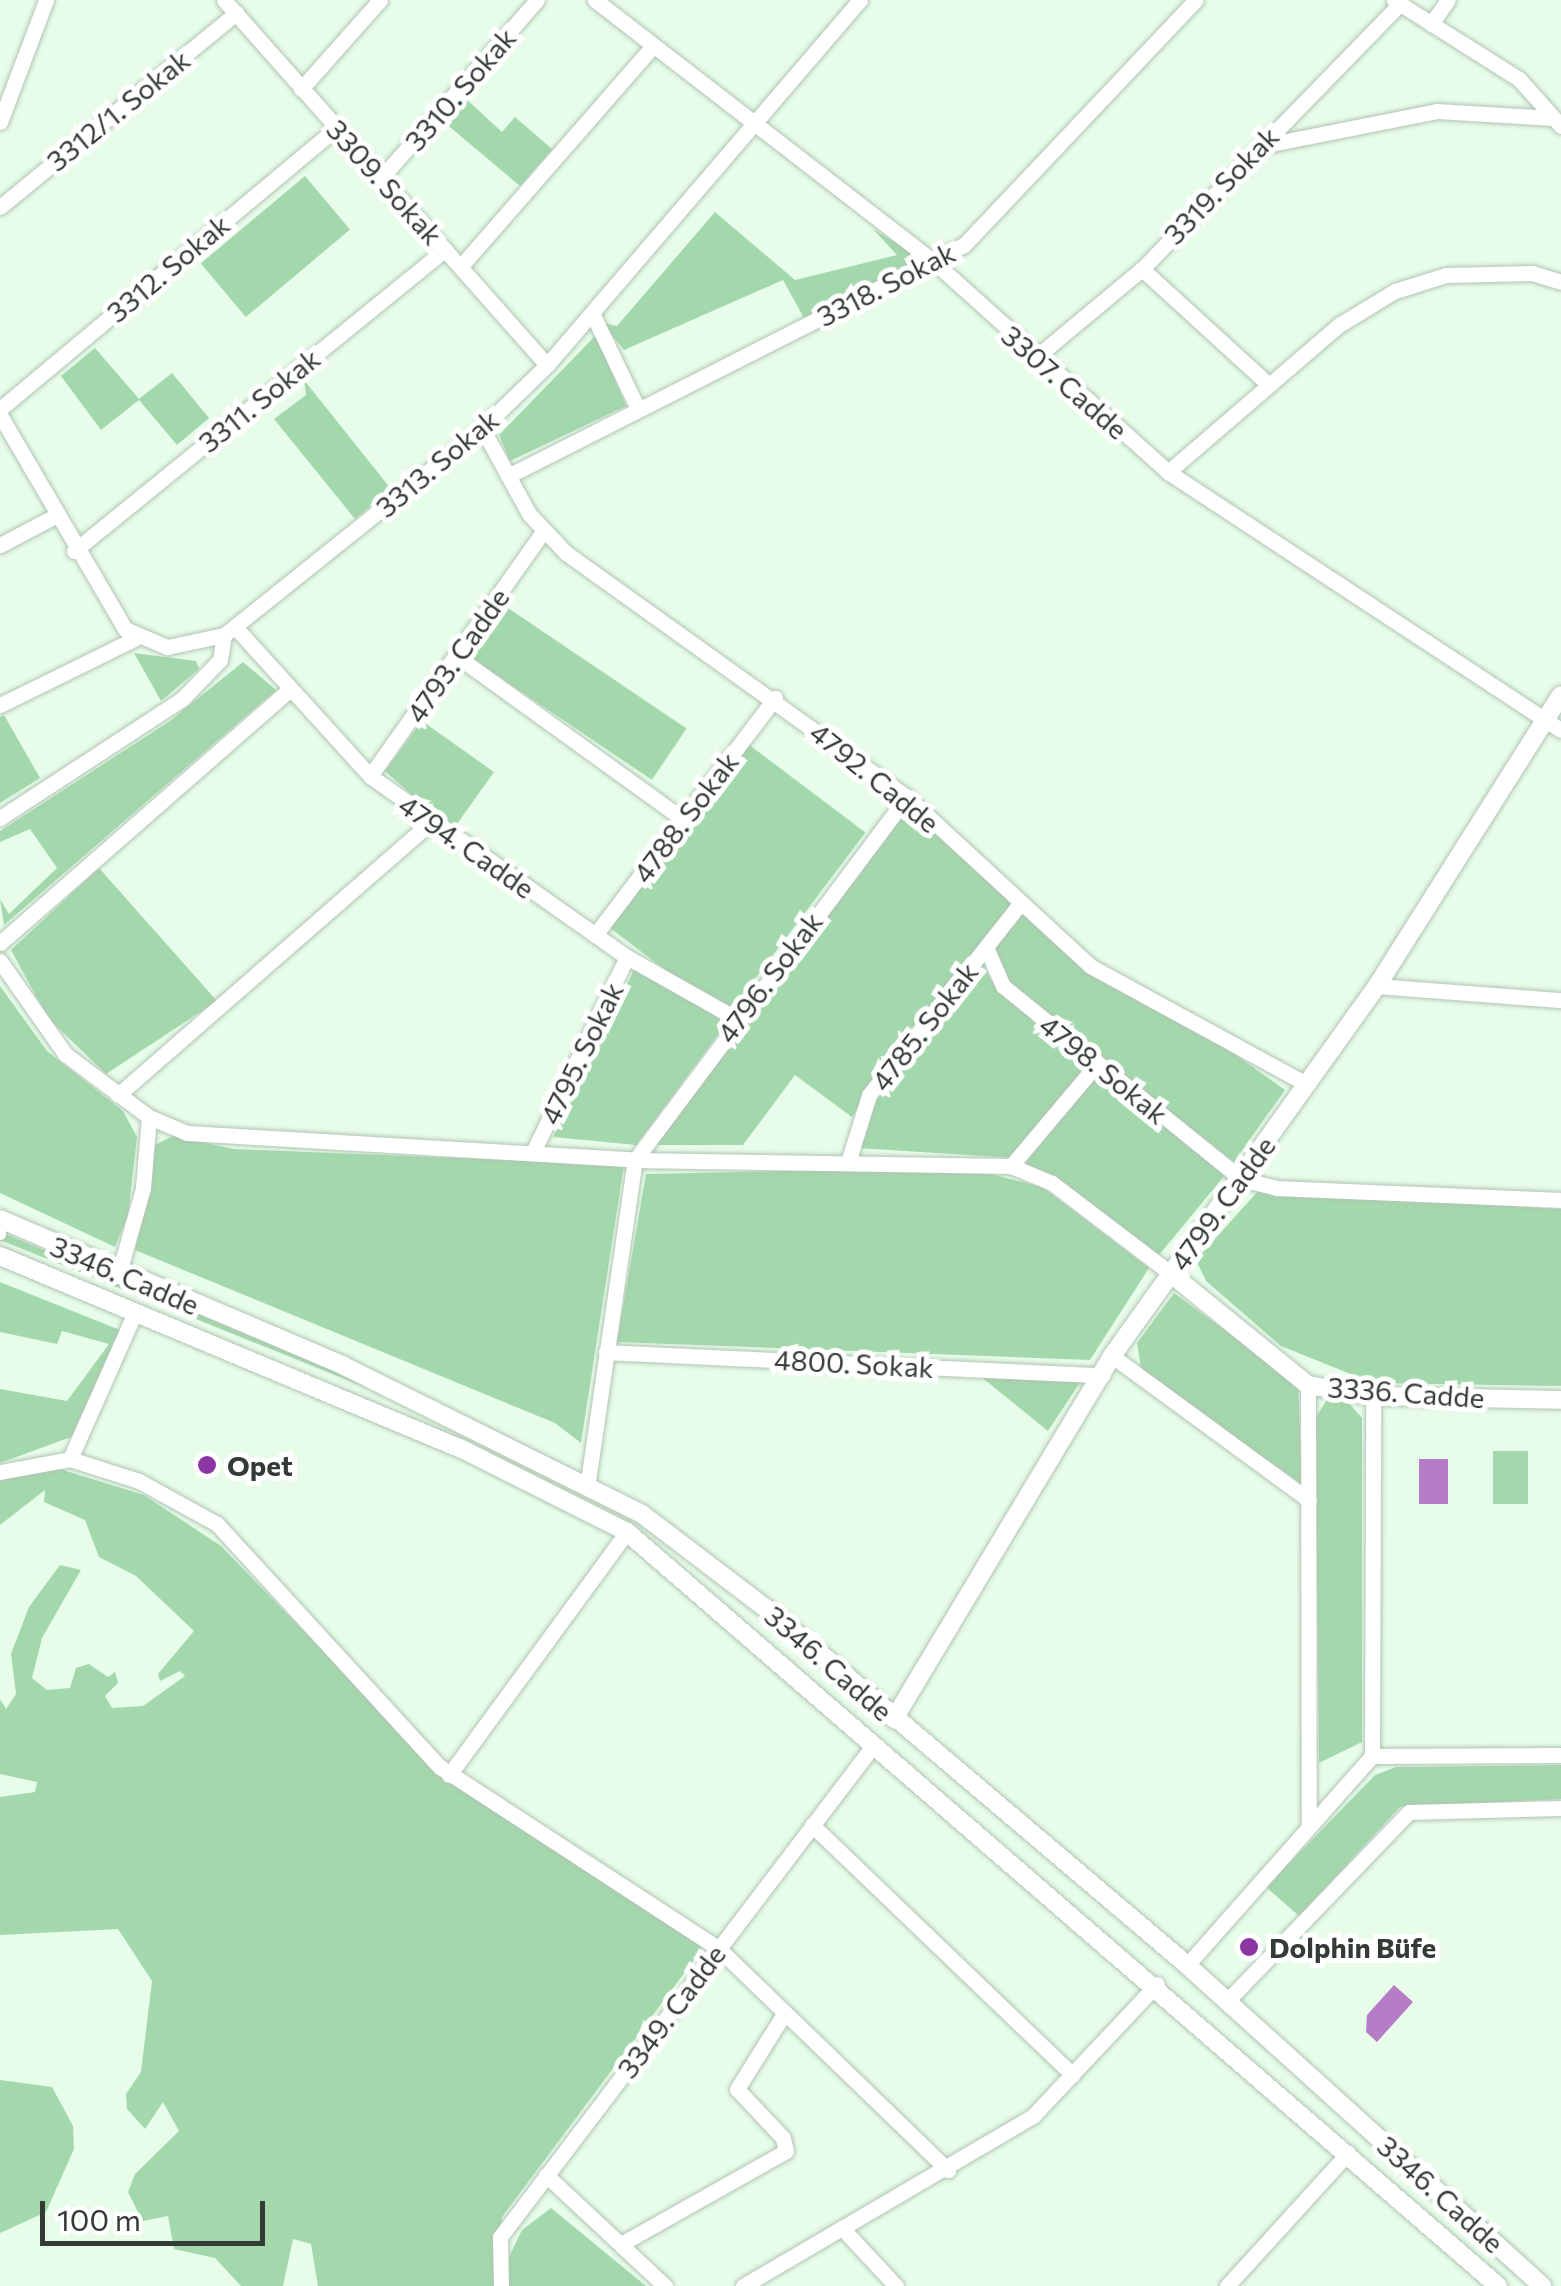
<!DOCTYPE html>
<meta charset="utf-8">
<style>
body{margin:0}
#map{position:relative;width:1561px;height:2286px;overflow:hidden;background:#e8fcea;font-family:Commissioner,sans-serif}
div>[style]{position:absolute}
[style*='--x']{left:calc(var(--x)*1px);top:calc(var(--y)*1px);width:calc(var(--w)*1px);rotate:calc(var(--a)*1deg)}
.green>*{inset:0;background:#a3d8ac;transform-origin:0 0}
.water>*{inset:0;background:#b57dc6;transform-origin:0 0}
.roads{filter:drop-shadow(0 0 2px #b0c4b3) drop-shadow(0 0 2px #b0c4b3)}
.pedestrian>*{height:11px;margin:-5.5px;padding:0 5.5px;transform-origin:5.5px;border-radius:5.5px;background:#fff}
.minor>*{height:15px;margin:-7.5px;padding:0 7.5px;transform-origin:7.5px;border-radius:7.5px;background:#fff}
.tertiary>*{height:18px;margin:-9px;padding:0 9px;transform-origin:9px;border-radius:9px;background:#fff}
.dots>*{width:28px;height:28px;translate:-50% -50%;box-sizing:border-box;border:5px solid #fff;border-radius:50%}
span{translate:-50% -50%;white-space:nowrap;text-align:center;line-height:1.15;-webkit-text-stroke:10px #fff;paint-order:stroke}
.street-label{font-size:28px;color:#333b34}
.poi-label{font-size:28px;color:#333b34;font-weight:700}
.left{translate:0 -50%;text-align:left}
.scale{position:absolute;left:40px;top:2201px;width:225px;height:45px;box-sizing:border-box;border:5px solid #333b34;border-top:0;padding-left:12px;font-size:30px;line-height:35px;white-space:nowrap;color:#333b34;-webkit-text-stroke:8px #fff;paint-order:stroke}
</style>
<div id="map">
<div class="green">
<i style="clip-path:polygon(465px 98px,502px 132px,515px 117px,552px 149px,520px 186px,444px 122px)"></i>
<i style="left:305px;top:176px;width:70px;height:136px;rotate:50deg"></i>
<i style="clip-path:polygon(715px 212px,795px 280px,897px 255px,873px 229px,914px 254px,915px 265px,804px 318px,783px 280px,624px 350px,602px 323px,617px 326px)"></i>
<i style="clip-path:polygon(596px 335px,626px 406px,510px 461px,499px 435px)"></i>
<i style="clip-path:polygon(95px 348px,139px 399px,172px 373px,209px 418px,177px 445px,139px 400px,101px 430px,61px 376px)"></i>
<i style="clip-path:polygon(304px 380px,391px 489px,355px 519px,274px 419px,306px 395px)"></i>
<i style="left:505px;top:606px;width:219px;height:62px;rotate:34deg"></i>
<i style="clip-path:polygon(134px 653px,196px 661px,199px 669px,161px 701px)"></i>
<i style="clip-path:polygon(243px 662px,276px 690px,4px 925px,0 899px,9px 914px,57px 868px,30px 829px,0 842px,0 831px,170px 721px)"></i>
<i style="clip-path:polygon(4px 715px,40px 778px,0 803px,0 717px)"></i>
<i style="clip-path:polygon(422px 721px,494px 772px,452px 831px,385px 771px)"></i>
<i style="left:748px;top:744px;width:147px;height:230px;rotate:37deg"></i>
<i style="clip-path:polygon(909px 809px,1015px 904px,899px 1043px,852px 1117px,795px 1075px,743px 1145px,654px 1145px)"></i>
<i style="clip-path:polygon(99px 868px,217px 1001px,106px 1074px,48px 1018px,11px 950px)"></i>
<i style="clip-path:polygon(1024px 910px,1121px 990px,1205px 1033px,1285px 1090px,1234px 1162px,999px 978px,992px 948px)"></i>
<i style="clip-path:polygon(981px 960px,992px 982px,1086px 1072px,1015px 1158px,858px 1148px,873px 1101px)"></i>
<i style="clip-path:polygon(634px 970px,728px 1021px,636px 1145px,553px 1137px)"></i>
<i style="clip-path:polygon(0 986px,47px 1051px,123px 1111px,137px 1137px,128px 1215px,115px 1247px,0 1193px)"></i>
<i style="clip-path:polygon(1097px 1072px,1225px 1175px,1159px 1255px,1020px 1160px)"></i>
<i style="clip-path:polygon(173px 1136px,234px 1149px,624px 1165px,581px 1443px,555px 1423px,135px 1250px,155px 1145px)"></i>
<i style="clip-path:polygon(963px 1167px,1042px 1187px,1149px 1268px,1090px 1360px,617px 1342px,646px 1174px)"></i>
<i style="clip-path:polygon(1258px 1191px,1561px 1209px,1561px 1386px,1373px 1383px,1281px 1346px,1206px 1281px,1196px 1260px)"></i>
<i style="clip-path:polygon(1px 1232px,406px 1401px,407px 1404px,0 1240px)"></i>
<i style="clip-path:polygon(0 1282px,120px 1330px,71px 1437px,0 1463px,0 1389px,67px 1401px,109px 1344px,62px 1331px,57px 1344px,0 1332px)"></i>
<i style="clip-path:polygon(1174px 1293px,1298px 1384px,1302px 1484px,1142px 1374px,1137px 1343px)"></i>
<i style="clip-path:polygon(979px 1375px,1081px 1381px,1048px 1431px)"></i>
<i style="clip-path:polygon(1328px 1398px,1348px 1402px,1362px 1418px,1362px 1742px,1319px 1763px,1316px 1417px)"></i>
<i style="left:1493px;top:1451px;width:35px;height:53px"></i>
<i style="clip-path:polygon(50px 1466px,144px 1495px,221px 1546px,444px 1776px,701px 1939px,703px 1948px,502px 2217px,495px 2286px,318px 2286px,311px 2244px,293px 2239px,283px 2286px,241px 2286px,215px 2258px,174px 2249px,168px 2216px,143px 2221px,138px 2212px,128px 2192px,135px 2174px,179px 2131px,163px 2102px,145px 2129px,127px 2109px,126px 2094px,141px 2072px,152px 1981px,118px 1929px,0 1935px,0 1797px,35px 1792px,37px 1782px,0 1774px,0 1699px,6px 1709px,16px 1694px,11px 1654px,29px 1607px,60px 1565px,81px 1570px,42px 1638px,32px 1678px,47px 1690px,70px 1688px,76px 1668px,89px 1664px,108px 1677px,115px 1672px,118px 1683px,105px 1696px,112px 1708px,143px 1706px,185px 1676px,180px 1671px,160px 1681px,158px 1674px,194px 1631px,136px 1576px,99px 1557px,85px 1520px,44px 1502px,45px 1490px,0 1525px,0 1481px)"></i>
<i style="clip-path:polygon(1561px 1765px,1561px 1799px,1400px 1807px,1299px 1916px,1266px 1887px,1375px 1775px,1396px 1767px)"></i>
<i style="clip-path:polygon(0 2080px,52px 2087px,73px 2126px,74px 2149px,46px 2212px,0 2233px)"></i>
<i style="clip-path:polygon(551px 2208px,646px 2286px,507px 2286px,506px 2263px,522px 2230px)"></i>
</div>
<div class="water">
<i style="left:1419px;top:1459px;width:29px;height:45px"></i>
<i style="clip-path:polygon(1394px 1985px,1413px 2002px,1377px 2042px,1366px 2032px,1367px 2015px)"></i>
</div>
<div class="roads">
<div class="pedestrian">
<i style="--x:0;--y:1231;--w:3;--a:90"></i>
</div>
<div class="minor">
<i style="--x:224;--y:0;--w:487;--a:48.5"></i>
<i style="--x:595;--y:0;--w:428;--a:37.7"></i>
<i style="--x:934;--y:262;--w:314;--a:41.9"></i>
<i style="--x:1168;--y:472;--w:470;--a:33.3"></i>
<i style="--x:1394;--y:0;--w:148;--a:32.3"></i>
<i style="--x:1519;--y:79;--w:63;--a:48.2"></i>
<i style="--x:1431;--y:24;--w:29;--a:-55"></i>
<i style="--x:301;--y:89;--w:119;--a:-48.4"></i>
<i style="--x:0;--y:122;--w:130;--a:-69.3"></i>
<i style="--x:1261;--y:146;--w:179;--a:-11.2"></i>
<i style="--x:1437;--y:111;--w:116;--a:3.5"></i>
<i style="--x:382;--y:177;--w:235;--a:-48.8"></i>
<i style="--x:0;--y:207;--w:306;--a:-39.4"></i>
<i style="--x:461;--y:266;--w:291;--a:-48.9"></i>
<i style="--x:1142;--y:269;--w:172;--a:42.4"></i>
<i style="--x:592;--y:313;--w:106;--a:64.4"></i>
<i style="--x:1035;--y:358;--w:139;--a:-39.8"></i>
<i style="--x:1142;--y:269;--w:370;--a:-45.8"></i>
<i style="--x:0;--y:409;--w:439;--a:-39.9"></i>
<i style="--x:0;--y:415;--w:248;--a:59.7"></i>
<i style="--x:125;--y:629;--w:46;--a:23.2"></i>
<i style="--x:167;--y:647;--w:58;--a:-11.9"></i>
<i style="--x:224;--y:635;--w:331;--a:-38.7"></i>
<i style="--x:482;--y:428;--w:91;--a:-44.1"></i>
<i style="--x:547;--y:365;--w:481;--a:-49.4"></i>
<i style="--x:482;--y:428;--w:98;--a:61.3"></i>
<i style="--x:529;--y:514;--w:54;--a:46.5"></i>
<i style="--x:566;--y:553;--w:419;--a:35.6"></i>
<i style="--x:907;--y:797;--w:249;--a:42.7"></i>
<i style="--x:1090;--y:966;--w:248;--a:28.6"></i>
<i style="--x:1168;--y:472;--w:225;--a:-40.7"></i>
<i style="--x:1339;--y:325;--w:66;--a:-31.3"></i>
<i style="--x:1395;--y:291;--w:53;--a:-17.4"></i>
<i style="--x:1446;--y:275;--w:86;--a:-1.3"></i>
<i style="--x:1532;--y:273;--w:30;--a:17"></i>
<i style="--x:508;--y:476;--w:511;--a:-26.87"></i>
<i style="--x:964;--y:245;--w:337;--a:-46.6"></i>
<i style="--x:0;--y:545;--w:62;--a:-27.8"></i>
<i style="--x:74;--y:551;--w:478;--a:-39.1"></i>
<i style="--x:236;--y:628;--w:200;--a:47.8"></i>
<i style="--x:370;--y:776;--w:314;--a:35.2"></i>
<i style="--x:627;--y:957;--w:126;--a:29.4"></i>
<i style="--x:458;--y:657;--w:277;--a:35.8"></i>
<i style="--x:0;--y:705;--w:152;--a:-26.2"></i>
<i style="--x:370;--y:776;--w:299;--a:-54.7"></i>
<i style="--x:0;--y:818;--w:217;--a:-33.2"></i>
<i style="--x:182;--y:699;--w:54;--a:-45.7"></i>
<i style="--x:220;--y:660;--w:25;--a:-81"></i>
<i style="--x:595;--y:935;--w:298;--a:-52.8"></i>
<i style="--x:0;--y:943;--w:386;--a:-41.2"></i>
<i style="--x:986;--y:947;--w:43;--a:66.4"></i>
<i style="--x:1003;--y:986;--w:306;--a:39"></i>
<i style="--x:1241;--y:1179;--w:37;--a:14"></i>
<i style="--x:1277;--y:1188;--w:284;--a:2.4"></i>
<i style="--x:0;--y:961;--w:113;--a:55"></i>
<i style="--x:65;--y:1054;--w:105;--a:36.9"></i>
<i style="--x:149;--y:1117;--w:41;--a:22.8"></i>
<i style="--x:187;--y:1133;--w:449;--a:3.4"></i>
<i style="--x:635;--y:1160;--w:376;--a:0.9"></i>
<i style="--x:1011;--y:1166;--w:44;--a:22.5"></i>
<i style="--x:1052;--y:1183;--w:148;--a:37.3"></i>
<i style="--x:1377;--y:986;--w:185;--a:4.4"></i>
<i style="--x:118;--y:1095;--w:415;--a:-41.1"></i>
<i style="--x:534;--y:1150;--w:214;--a:-64.3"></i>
<i style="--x:849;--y:1159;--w:67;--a:-72.6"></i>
<i style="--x:869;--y:1095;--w:243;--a:-51.7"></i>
<i style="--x:1011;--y:1166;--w:132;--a:-49.9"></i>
<i style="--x:118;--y:1276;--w:91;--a:-74.1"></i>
<i style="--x:143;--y:1188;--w:71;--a:-85.2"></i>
<i style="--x:606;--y:1352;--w:497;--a:2.7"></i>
<i style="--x:1112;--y:1356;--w:244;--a:36.2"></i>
<i style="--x:1308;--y:1385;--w:439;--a:89.9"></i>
<i style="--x:70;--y:1459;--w:161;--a:-66.1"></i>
<i style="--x:0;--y:1472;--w:71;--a:-10.5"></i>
<i style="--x:70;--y:1459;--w:72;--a:17.7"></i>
<i style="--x:139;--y:1481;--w:89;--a:28.9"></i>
<i style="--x:217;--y:1524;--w:330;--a:47.5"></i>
<i style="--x:440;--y:1767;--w:332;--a:33.1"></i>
<i style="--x:718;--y:1948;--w:320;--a:44"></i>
<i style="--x:588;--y:1481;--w:324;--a:-81.7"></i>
<i style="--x:635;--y:1160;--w:454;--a:-53.2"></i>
<i style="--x:1372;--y:1756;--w:360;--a:-89.8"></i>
<i style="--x:449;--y:1775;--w:301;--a:-53.8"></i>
<i style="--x:812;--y:1825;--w:361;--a:43.8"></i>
<i style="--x:1187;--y:1965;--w:279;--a:-48.5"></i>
<i style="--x:1372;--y:1756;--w:189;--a:-0.3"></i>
<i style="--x:1228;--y:2000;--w:261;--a:-46.1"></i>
<i style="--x:1409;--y:1812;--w:152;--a:-1.5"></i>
<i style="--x:546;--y:2175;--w:163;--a:43"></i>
<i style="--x:621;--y:2244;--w:189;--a:-29.4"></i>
<i style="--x:786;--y:2151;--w:13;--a:-103"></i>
<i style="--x:783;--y:2138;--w:67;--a:-133.2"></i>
<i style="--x:737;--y:2089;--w:85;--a:-58"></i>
<i style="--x:501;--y:2286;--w:49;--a:-91.2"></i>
<i style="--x:500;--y:2237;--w:615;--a:-52.79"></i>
<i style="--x:743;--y:2286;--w:115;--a:-30.4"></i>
<i style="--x:896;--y:2286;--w:79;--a:-133"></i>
<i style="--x:842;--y:2228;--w:221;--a:-30.4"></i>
<i style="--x:1033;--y:2116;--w:181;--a:-46.8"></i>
<i style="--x:1227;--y:2286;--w:180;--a:-47.7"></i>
</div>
<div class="tertiary">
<i style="--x:0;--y:1219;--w:374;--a:23.1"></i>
<i style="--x:344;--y:1366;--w:333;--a:26.4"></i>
<i style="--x:642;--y:1514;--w:170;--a:37.3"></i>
<i style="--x:777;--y:1617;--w:538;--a:40.32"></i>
<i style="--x:1187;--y:1965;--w:479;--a:42.1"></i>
<i style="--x:0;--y:1256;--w:498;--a:22.7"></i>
<i style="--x:460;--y:1448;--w:187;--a:26.7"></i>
<i style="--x:627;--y:1532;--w:1152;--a:40.88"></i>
<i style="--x:1170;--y:1273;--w:178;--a:39.1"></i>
<i style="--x:1308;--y:1385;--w:66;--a:9.6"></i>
<i style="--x:1373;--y:1396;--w:188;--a:1.2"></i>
<i style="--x:894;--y:1719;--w:423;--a:-59"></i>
<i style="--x:1112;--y:1356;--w:455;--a:-54.4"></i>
<i style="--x:1377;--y:986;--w:344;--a:-57.7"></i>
</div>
</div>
<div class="dots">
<i style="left:207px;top:1465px;background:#8c36a3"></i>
<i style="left:1249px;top:1947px;background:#8c36a3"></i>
</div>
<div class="street-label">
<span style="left:460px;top:89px;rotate:-49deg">3310. Sokak</span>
<span style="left:118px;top:110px;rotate:-39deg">3312/1. Sokak</span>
<span style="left:385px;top:182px;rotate:48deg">3309. Sokak</span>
<span style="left:1221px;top:185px;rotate:-46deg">3319. Sokak</span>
<span style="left:168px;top:268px;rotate:-40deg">3312. Sokak</span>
<span style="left:886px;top:284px;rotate:-27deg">3318. Sokak</span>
<span style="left:1065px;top:382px;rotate:41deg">3307. Cadde</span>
<span style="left:259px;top:400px;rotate:-39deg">3311. Sokak</span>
<span style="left:437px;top:463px;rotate:-40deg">3313. Sokak</span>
<span style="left:457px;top:655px;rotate:-55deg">4793. Cadde</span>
<span style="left:875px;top:777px;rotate:39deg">4792. Cadde</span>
<span style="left:685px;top:817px;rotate:-53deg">4788. Sokak</span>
<span style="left:467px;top:846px;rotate:35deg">4794. Cadde</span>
<span style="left:769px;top:977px;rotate:-53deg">4796. Sokak</span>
<span style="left:924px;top:1026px;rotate:-52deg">4785. Sokak</span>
<span style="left:581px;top:1053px;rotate:-64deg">4795. Sokak</span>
<span style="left:1104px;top:1069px;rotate:39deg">4798. Sokak</span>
<span style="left:1222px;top:1203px;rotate:-54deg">4799. Cadde</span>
<span style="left:125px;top:1275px;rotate:23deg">3346. Cadde</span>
<span style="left:854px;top:1363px;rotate:3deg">4800. Sokak</span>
<span style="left:1406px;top:1392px;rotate:4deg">3336. Cadde</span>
<span style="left:829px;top:1663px;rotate:41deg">3346. Cadde</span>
<span style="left:671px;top:2011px;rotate:-53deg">3349. Cadde</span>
<span style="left:1441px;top:2194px;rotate:42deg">3346. Cadde</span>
</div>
<div class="poi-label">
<span class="left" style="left:227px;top:1465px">Opet</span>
<span class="left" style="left:1269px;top:1947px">Dolphin Büfe</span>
</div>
<div class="scale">100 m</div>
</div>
